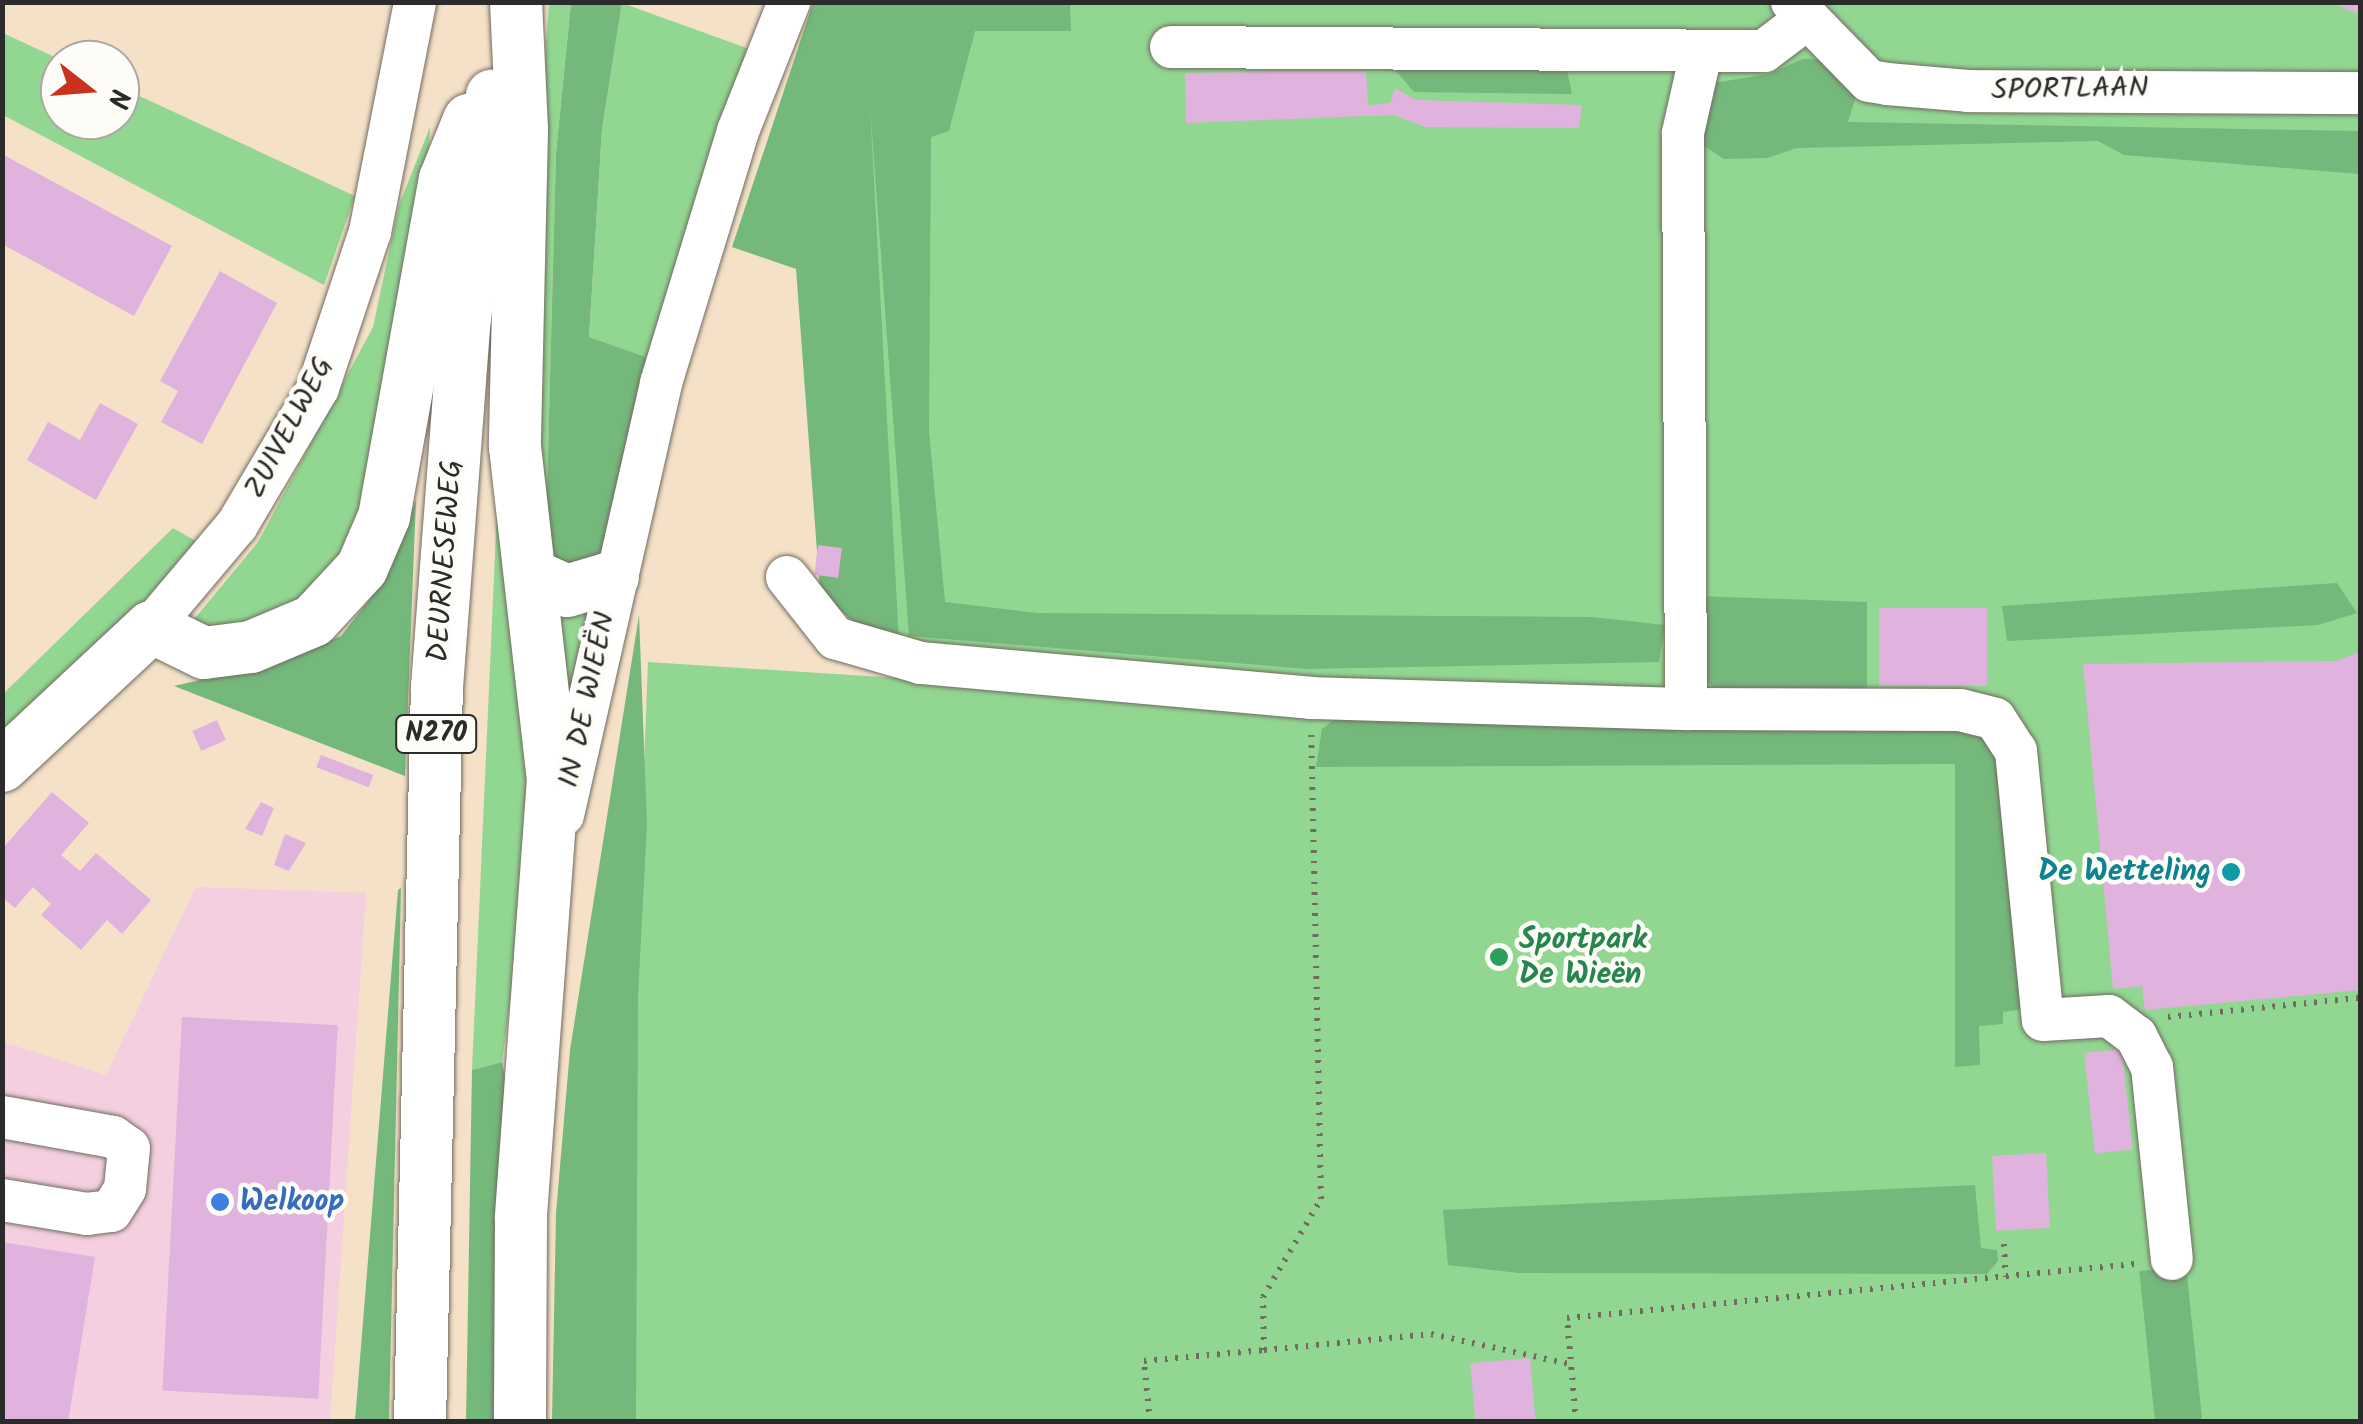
<!DOCTYPE html>
<meta charset="utf-8">
<style>
body{margin:0}
#map{position:relative;width:2363px;height:1424px;overflow:hidden;background:#f5e1c7;font-family:Kalam,sans-serif}
div>[style]{position:absolute}
[style*='--x']{left:calc(var(--x)*1px);top:calc(var(--y)*1px);width:calc(var(--w)*1px);rotate:calc(var(--a)*1deg)}
.built>*{inset:0;background:#f3cfdf}
.green>*{inset:0;background:#91d791}
.forest>*{inset:0;background:#74b87b;transform-origin:0 0}
.building>*{inset:0;background:#dfb3de;transform-origin:0 0}
.path>*{height:6px;margin-top:-3px;transform-origin:0;background:repeating-linear-gradient(90deg,#726b62 0 2.5px,transparent 0 10.5px)}
.roads{filter:drop-shadow(0 0 2px #726b62) drop-shadow(0 0 2px #726b62)}
.minor>*{height:42px;margin:-21px;padding:0 21px;transform-origin:21px;border-radius:21px;background:#fff}
.major>*{height:52px;margin:-26px;padding:0 26px;transform-origin:26px;border-radius:26px;background:#fff}
.dots>*{width:28px;height:28px;translate:-50% -50%;box-sizing:border-box;border:5px solid #fdfcf7;border-radius:50%}
span{translate:-50% -50%;white-space:nowrap;text-align:center;line-height:1.15;-webkit-text-stroke:9px #fdfcf7;paint-order:stroke}
.shield-label span{padding:2px 8px;background:#fdfcf7;border:2px solid;border-radius:8px;-webkit-text-stroke-width:0}
.shield-label{font-size:28px;color:#2b2b2b;font-weight:700}
.street-label{font-size:30px;color:#2b2b2b}
.culture-label{font-size:30px;color:#0d838f;font-weight:700}
.right{translate:-100% -50%;text-align:right}
.leisure-label{font-size:30px;color:#27864d;font-weight:700}
.left{translate:0 -50%;text-align:left}
.shop-label{font-size:30px;color:#366cbe;font-weight:700}
.frame{position:absolute;inset:0;border:5px solid #2b2b2b;pointer-events:none}
.north{position:absolute;left:40px;top:40px;width:100px;height:100px;box-sizing:border-box;background:#fdfcf7;border:2px solid #a9a8a5;border-radius:50%;rotate:107deg;font-size:28px;font-weight:700;line-height:40px;text-align:center;color:#2b2b2b}
.north::after{content:'';display:block;margin:auto;width:35px;height:45px;background:#c8321e;clip-path:polygon(50% 0,100% 100%,50% 72%,0 100%)}
</style>
<div id="map">
<div class="built">
<i style="clip-path:polygon(196px 887px,366px 893px,330px 1421px,3px 1422px,3px 1042px,106px 1075px)"></i>
</div>
<div class="green">
<i style="clip-path:polygon(549px 3px,571px 3px,556px 153px,546px 531px,539px 544px,534px 201px)"></i>
<i style="clip-path:polygon(622px 3px,752px 50px,652px 359px,589px 337px,602px 129px)"></i>
<i style="clip-path:polygon(866px 3px,2360px 3px,2360px 1421px,628px 1422px,626px 1234px,648px 662px,898px 678px,850px 43px)"></i>
<i style="clip-path:polygon(3px 33px,61px 60px,60px 120px,120px 120px,120px 87px,355px 196px,324px 285px,3px 115px)"></i>
<i style="clip-path:polygon(430px 127px,428px 189px,363px 525px,306px 603px,225px 637px,191px 623px,258px 542px,373px 327px,399px 205px)"></i>
<i style="clip-path:polygon(501px 419px,529px 732px,521px 920px,502px 1062px,472px 1070px)"></i>
<i style="clip-path:polygon(173px 528px,201px 544px,130px 623px,3px 734px,3px 694px)"></i>
<i style="clip-path:polygon(553px 610px,597px 611px,568px 759px)"></i>
</div>
<div class="forest">
<i style="clip-path:polygon(571px 3px,622px 3px,602px 129px,589px 337px,652px 359px,608px 558px,581px 571px,548px 554px,546px 531px,556px 153px)"></i>
<i style="clip-path:polygon(813px 3px,1070px 3px,1071px 31px,975px 31px,949px 131px,931px 137px,929px 431px,945px 602px,1037px 613px,1592px 617px,1665px 625px,1659px 662px,1307px 669px,909px 636px,870px 106px,899px 642px,868px 635px,820px 592px,796px 269px,732px 247px)"></i>
<i style="clip-path:polygon(1385px 58px,1565px 60px,1572px 94px,1414px 92px)"></i>
<i style="clip-path:polygon(1803px 59px,1823px 59px,1859px 86px,1848px 122px,2360px 131px,2360px 174px,2124px 155px,2098px 141px,1797px 148px,1767px 158px,1724px 159px,1701px 144px,1707px 84px,1769px 74px)"></i>
<i style="clip-path:polygon(416px 500px,405px 776px,174px 686px,278px 662px,341px 636px,384px 581px)"></i>
<i style="clip-path:polygon(2337px 583px,2357px 613px,2318px 625px,2007px 641px,2002px 606px)"></i>
<i style="clip-path:polygon(1698px 596px,1867px 602px,1867px 699px,1716px 690px,1700px 673px)"></i>
<i style="clip-path:polygon(639px 615px,647px 824px,638px 996px,636px 1421px,552px 1421px,556px 1213px,570px 1050px)"></i>
<i style="clip-path:polygon(1345px 711px,1980px 725px,2007px 769px,2030px 1008px,2003px 1012px,2003px 1024px,1979px 1026px,1980px 1065px,1955px 1067px,1955px 764px,1316px 767px,1322px 729px)"></i>
<i style="clip-path:polygon(401px 888px,389px 1421px,355px 1421px,398px 890px)"></i>
<i style="clip-path:polygon(502px 1062px,509px 1099px,507px 1421px,466px 1422px,472px 1070px)"></i>
<i style="clip-path:polygon(1975px 1185px,1981px 1248px,1997px 1250px,1998px 1261px,1987px 1274px,1519px 1273px,1448px 1265px,1443px 1210px)"></i>
<i style="left:2186px;top:1266px;width:156px;height:47px;rotate:84deg"></i>
</div>
<div class="building">
<i style="clip-path:polygon(2331px 2px,2360px 2px,2360px 15px)"></i>
<i style="clip-path:polygon(1366px 71px,1368px 105px,1390px 103px,1395px 88px,1416px 100px,1582px 105px,1579px 128px,1425px 127px,1394px 115px,1186px 123px,1185px 73px)"></i>
<i style="clip-path:polygon(2px 154px,172px 246px,134px 316px,2px 244px)"></i>
<i style="clip-path:polygon(220px 271px,277px 303px,202px 444px,161px 422px,178px 391px,160px 381px)"></i>
<i style="clip-path:polygon(100px 403px,138px 424px,96px 500px,27px 460px,48px 422px,80px 440px)"></i>
<i style="left:818px;top:545px;width:24px;height:30px;rotate:7deg"></i>
<i style="left:1987px;top:608px;width:78px;height:108px;rotate:90deg"></i>
<i style="clip-path:polygon(2360px 652px,2360px 990px,2145px 1010px,2142px 986px,2113px 989px,2083px 664px,2336px 661px)"></i>
<i style="left:217px;top:720px;width:22px;height:27px;rotate:66deg"></i>
<i style="left:321px;top:755px;width:56px;height:13px;rotate:21deg"></i>
<i style="clip-path:polygon(52px 792px,89px 823px,61px 855px,80px 871px,96px 853px,151px 900px,122px 934px,107px 920px,81px 950px,41px 915px,51px 904px,33px 887px,15px 908px,2px 897px,2px 849px)"></i>
<i style="clip-path:polygon(261px 802px,274px 808px,262px 836px,245px 829px)"></i>
<i style="clip-path:polygon(285px 834px,306px 843px,289px 871px,274px 865px)"></i>
<i style="left:182px;top:1017px;width:156px;height:374px;rotate:3deg"></i>
<i style="left:2122px;top:1049px;width:101px;height:38px;rotate:84deg"></i>
<i style="left:2046px;top:1153px;width:75px;height:54px;rotate:87deg"></i>
<i style="clip-path:polygon(2px 1242px,95px 1257px,68px 1422px,2px 1422px)"></i>
<i style="left:1530px;top:1358px;width:64px;height:60px;rotate:85deg"></i>
</div>
<div class="path">
<i style="--x:2168;--y:1017;--w:193;--a:-5.7"></i>
<i style="--x:2004;--y:1244;--w:33;--a:87"></i>
<i style="--x:1264;--y:1350;--w:168;--a:-5.5"></i>
<i style="--x:1431;--y:1334;--w:142;--a:12.2"></i>
<i style="--x:1150;--y:1422;--w:61;--a:-95.6"></i>
<i style="--x:1144;--y:1361;--w:121;--a:-5.2"></i>
<i style="--x:1264;--y:1350;--w:53;--a:-91.1"></i>
<i style="--x:1263;--y:1297;--w:114;--a:-59.4"></i>
<i style="--x:1321;--y:1199;--w:465;--a:-91.2"></i>
<i style="--x:1576;--y:1422;--w:104;--a:-94.9"></i>
<i style="--x:1567;--y:1318;--w:570;--a:-5.44"></i>
</div>
<div class="roads">
<div class="minor">
<i style="--x:1792;--y:2;--w:110;--a:45.7"></i>
<i style="--x:1869;--y:81;--w:18;--a:9"></i>
<i style="--x:1887;--y:84;--w:81;--a:4.9"></i>
<i style="--x:1968;--y:91;--w:392;--a:0.3"></i>
<i style="--x:1171;--y:47;--w:593;--a:0.39"></i>
<i style="--x:1764;--y:51;--w:50;--a:-36.9"></i>
<i style="--x:1701;--y:53;--w:82;--a:102.7"></i>
<i style="--x:1683;--y:133;--w:576;--a:89.7"></i>
<i style="--x:1686;--y:709;--w:274;--a:0.2"></i>
<i style="--x:1960;--y:710;--w:36;--a:14"></i>
<i style="--x:1995;--y:719;--w:38;--a:57"></i>
<i style="--x:2016;--y:751;--w:270;--a:84.3"></i>
<i style="--x:2043;--y:1020;--w:66;--a:-3.5"></i>
<i style="--x:2109;--y:1016;--w:34;--a:37"></i>
<i style="--x:2136;--y:1036;--w:35;--a:63"></i>
<i style="--x:2152;--y:1067;--w:193;--a:84.1"></i>
<i style="--x:787;--y:577;--w:78;--a:51.8"></i>
<i style="--x:835;--y:638;--w:90;--a:16.2"></i>
<i style="--x:921;--y:663;--w:392;--a:5.1"></i>
<i style="--x:1311;--y:698;--w:375;--a:1.7"></i>
<i style="--x:151;--y:627;--w:133;--a:-49.9"></i>
<i style="--x:237;--y:525;--w:159;--a:-59.4"></i>
<i style="--x:318;--y:388;--w:164;--a:-71.6"></i>
<i style="--x:370;--y:232;--w:234;--a:-78.9"></i>
<i style="--x:563;--y:815;--w:443;--a:-77.2"></i>
<i style="--x:661;--y:383;--w:264;--a:-73"></i>
<i style="--x:738;--y:131;--w:139;--a:-68.4"></i>
<i style="--x:2;--y:1117;--w:113;--a:10.2"></i>
<i style="--x:113;--y:1137;--w:19;--a:35"></i>
<i style="--x:129;--y:1148;--w:41;--a:95.6"></i>
<i style="--x:125;--y:1189;--w:26;--a:122"></i>
<i style="--x:111;--y:1211;--w:24;--a:173"></i>
<i style="--x:87;--y:1214;--w:86;--a:-170.6"></i>
</div>
<div class="major">
<i style="--x:516;--y:2;--w:128;--a:87.3"></i>
<i style="--x:522;--y:130;--w:317;--a:91.3"></i>
<i style="--x:515;--y:447;--w:334;--a:83.5"></i>
<i style="--x:553;--y:779;--w:440;--a:94.2"></i>
<i style="--x:521;--y:1218;--w:204;--a:90.3"></i>
<i style="--x:534;--y:576;--w:36;--a:24"></i>
<i style="--x:567;--y:591;--w:48;--a:-16.9"></i>
<i style="--x:2;--y:766;--w:204;--a:-43"></i>
<i style="--x:151;--y:627;--w:59;--a:26.1"></i>
<i style="--x:204;--y:653;--w:47;--a:-7.3"></i>
<i style="--x:251;--y:647;--w:67;--a:-22.8"></i>
<i style="--x:313;--y:621;--w:72;--a:-47.2"></i>
<i style="--x:362;--y:568;--w:56;--a:-66.7"></i>
<i style="--x:384;--y:517;--w:343;--a:-79.8"></i>
<i style="--x:445;--y:179;--w:64;--a:-67.9"></i>
<i style="--x:420;--y:1422;--w:735;--a:-88.68"></i>
<i style="--x:437;--y:687;--w:370;--a:-85.7"></i>
<i style="--x:465;--y:318;--w:224;--a:-83.1"></i>
</div>
</div>
<div class="dots">
<i style="left:2231px;top:872px;background:#0f9aa8"></i>
<i style="left:1499px;top:957px;background:#2e9e5b"></i>
<i style="left:220px;top:1202px;background:#3f7fe0"></i>
</div>
<div class="shield-label">
<span style="left:436px;top:734px">N270</span>
</div>
<div class="street-label">
<span style="left:2070px;top:90px;rotate:-1deg">SPORTLAAN</span>
<span style="left:290px;top:428px;rotate:-62deg">ZUIVELWEG</span>
<span style="left:446px;top:561px;rotate:-86deg">DEURNESEWEG</span>
<span style="left:588px;top:700px;rotate:-78deg">IN DE WIEËN</span>
</div>
<div class="culture-label">
<span class="right" style="left:2211px;top:872px">De Wetteling</span>
</div>
<div class="leisure-label">
<span class="left" style="left:1519px;top:957px">Sportpark<br>De Wieën</span>
</div>
<div class="shop-label">
<span class="left" style="left:240px;top:1202px">Welkoop</span>
</div>
<div class="frame"></div>
<div class="north">N</div>
</div>
